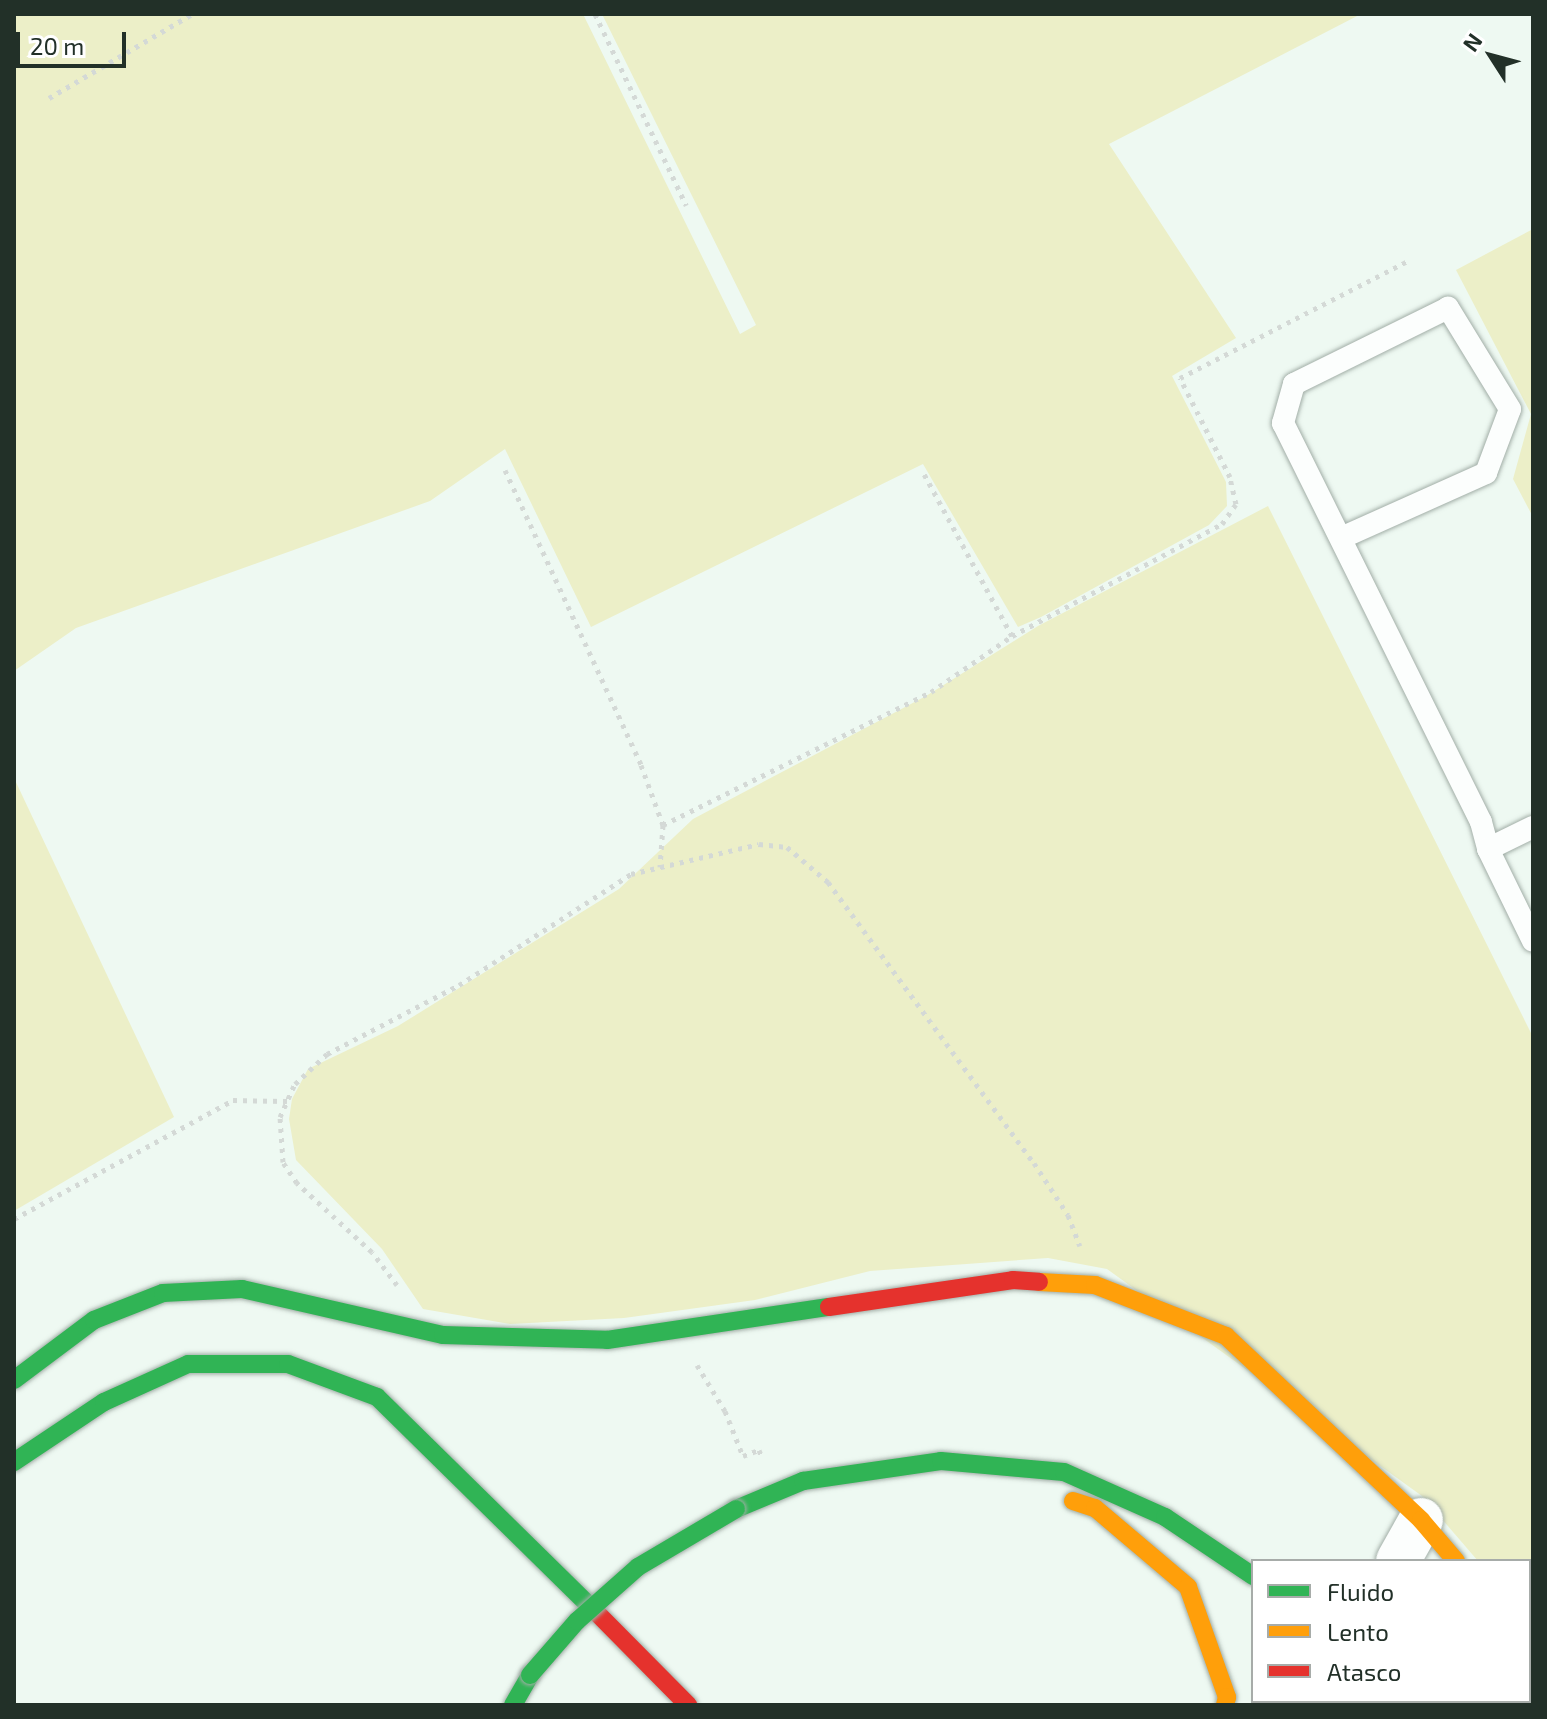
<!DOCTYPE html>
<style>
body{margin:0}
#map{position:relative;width:1547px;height:1719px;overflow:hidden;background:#eef9f2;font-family:"Exo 2",sans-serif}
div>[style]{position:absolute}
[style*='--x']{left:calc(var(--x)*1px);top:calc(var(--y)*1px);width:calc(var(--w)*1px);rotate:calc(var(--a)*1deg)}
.green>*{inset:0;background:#ecefc8}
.path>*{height:5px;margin-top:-2.5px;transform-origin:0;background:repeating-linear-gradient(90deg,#d4d9d6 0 4px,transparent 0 10px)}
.roads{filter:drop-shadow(0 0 2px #a2aea7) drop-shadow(0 0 2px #a2aea7)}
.lane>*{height:22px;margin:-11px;padding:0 11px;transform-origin:11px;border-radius:11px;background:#fcfefd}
.street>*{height:44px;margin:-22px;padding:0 22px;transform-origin:22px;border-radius:22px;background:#fcfefd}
.fast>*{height:18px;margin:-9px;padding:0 9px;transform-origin:9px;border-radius:9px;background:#30b455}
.slow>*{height:18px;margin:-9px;padding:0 9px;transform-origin:9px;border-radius:9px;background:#ff9f0a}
.jam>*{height:18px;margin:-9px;padding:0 9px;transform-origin:9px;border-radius:9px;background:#e5322d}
.bridges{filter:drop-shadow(0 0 2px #a2aea7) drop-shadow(0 0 2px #a2aea7)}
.fast-bridge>*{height:18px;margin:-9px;padding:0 9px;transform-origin:9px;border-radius:9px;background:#30b455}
span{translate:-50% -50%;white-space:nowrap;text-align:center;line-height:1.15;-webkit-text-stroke:7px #fff;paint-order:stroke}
.frame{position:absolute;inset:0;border:16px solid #223028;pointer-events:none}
.legend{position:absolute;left:1251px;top:1559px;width:280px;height:144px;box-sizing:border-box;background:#fff;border:2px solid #a7aca9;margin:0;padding:10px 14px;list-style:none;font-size:24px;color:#223028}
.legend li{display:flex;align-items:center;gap:16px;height:40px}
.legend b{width:40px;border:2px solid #a7aca9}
.north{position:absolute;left:1451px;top:16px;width:80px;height:80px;-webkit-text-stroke:6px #fff;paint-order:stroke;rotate:306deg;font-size:22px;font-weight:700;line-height:32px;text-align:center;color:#223028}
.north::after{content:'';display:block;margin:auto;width:28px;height:36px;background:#223028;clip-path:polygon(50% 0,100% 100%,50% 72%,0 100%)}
.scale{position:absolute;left:16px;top:32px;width:110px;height:36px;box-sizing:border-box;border:4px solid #223028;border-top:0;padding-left:10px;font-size:24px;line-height:28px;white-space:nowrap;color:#223028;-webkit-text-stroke:6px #fff;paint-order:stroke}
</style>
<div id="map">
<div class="green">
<i style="clip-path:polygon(14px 14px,583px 14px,740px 334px,756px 325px,602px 14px,1361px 14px,1109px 144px,1236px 338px,1172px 376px,1226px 482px,1227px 506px,1209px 525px,1041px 617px,1018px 627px,923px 464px,591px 627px,505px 449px,430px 501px,76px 628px,14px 671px)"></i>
<i style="clip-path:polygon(1533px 229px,1533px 517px,1513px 479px,1531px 414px,1456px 270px)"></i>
<i style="clip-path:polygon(1268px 506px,1533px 1037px,1533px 1625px,1529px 1561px,1478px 1561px,1422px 1496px,1107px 1269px,1048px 1258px,870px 1271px,755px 1300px,624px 1318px,510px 1324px,423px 1309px,382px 1249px,296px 1160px,289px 1119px,292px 1099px,308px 1069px,398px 1026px,619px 889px,693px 819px,926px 696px,1038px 626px)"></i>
<i style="clip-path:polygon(14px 778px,174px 1117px,14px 1211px)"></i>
</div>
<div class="path">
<i style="--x:595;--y:14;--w:212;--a:64.5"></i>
<i style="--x:49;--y:98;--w:166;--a:-30.4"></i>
<i style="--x:505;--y:470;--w:325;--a:65.2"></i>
<i style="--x:641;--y:765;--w:64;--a:69.9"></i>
<i style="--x:663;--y:825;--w:42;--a:94.1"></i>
<i style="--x:1012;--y:636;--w:238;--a:-28.1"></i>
<i style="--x:1222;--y:524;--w:24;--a:-55"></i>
<i style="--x:1236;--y:504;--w:28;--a:-103"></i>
<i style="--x:1230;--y:477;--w:111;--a:-116.8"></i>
<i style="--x:1180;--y:378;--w:259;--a:-27.2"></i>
<i style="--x:663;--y:825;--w:299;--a:-26.4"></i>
<i style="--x:931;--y:692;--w:98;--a:-34.7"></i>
<i style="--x:1012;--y:636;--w:184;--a:-118.5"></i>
<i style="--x:14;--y:1219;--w:249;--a:-28.5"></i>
<i style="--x:233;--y:1100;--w:54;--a:1.1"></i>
<i style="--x:397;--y:1285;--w:41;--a:-127.1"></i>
<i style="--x:372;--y:1252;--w:102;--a:-137.4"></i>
<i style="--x:297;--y:1183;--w:25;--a:-124"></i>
<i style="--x:283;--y:1162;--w:45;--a:-93.8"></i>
<i style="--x:280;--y:1117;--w:36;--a:-66"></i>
<i style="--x:295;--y:1084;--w:44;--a:-43.2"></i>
<i style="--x:327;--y:1054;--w:149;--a:-27.6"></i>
<i style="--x:459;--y:985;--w:205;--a:-32.8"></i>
<i style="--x:631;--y:874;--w:131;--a:-13.2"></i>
<i style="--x:759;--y:844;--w:28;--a:6"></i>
<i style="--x:787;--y:847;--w:54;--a:40.5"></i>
<i style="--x:828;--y:882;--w:348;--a:53.8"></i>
<i style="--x:1034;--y:1163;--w:62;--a:56.8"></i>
<i style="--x:1068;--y:1215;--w:33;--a:69"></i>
<i style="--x:697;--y:1365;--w:54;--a:58.7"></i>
<i style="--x:725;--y:1411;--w:48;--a:68.2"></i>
<i style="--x:743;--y:1456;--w:17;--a:-21"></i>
<i style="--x:759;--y:1450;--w:5;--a:68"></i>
<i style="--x:1475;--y:1701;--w:6;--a:39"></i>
</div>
<div class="roads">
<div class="lane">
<i style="--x:1341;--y:538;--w:159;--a:-24.1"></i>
<i style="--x:1486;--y:473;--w:68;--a:-69.4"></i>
<i style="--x:1510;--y:409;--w:119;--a:-121.5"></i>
<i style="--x:1448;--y:308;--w:172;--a:153.7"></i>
<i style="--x:1294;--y:384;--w:41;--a:105.8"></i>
<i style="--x:1283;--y:423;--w:445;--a:63.6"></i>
<i style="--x:1481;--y:822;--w:28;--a:75"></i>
<i style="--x:1488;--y:849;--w:102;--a:63.9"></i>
<i style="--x:1488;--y:849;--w:50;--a:-26.1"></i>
</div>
<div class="street">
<i style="--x:1398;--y:1561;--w:47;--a:-60.7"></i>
<i style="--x:1529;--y:1644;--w:6;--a:45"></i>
</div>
<div class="fast">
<i style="--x:14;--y:1380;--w:100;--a:-36.9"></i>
<i style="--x:94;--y:1320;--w:74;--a:-21.4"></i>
<i style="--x:163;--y:1293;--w:79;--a:-2.9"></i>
<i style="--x:242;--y:1289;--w:206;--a:12.9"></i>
<i style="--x:443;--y:1335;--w:164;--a:1.7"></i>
<i style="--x:607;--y:1340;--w:224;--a:-8.5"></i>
<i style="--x:14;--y:1462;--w:108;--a:-33.7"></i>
<i style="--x:104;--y:1402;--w:92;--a:-24.3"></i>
<i style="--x:188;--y:1364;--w:100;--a:0"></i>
<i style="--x:288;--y:1364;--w:95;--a:20.3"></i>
<i style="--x:377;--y:1397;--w:307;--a:44.5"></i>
<i style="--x:736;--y:1509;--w:73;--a:-22.7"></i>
<i style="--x:803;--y:1481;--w:139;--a:-8.2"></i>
<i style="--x:941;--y:1461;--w:123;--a:5.1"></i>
<i style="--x:1064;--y:1472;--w:111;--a:24"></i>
<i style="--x:1165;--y:1517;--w:106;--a:33.8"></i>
<i style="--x:513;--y:1705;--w:34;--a:-60"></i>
</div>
<div class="slow">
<i style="--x:1039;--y:1282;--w:56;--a:3.1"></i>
<i style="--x:1095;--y:1285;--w:141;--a:21.3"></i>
<i style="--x:1226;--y:1336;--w:268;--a:43.3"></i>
<i style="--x:1421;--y:1520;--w:54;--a:49.5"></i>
<i style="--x:1073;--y:1501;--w:23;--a:18"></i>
<i style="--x:1095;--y:1508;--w:122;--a:40.3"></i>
<i style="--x:1188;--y:1587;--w:117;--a:70.5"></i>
<i style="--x:1227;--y:1697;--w:8;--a:104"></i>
<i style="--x:1421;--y:1701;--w:6;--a:39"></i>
</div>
<div class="jam">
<i style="--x:829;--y:1307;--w:186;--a:-8.3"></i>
<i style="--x:1013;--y:1280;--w:26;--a:4"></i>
<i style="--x:596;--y:1612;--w:131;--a:45.3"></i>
</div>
</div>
<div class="bridges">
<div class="fast-bridge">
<i style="--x:530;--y:1675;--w:72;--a:-49"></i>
<i style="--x:577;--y:1621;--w:81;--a:-41.5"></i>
<i style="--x:638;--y:1567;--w:114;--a:-30.6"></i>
</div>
</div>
<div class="frame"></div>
<ul class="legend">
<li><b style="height:10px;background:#30b455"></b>Fluido</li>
<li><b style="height:10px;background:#ff9f0a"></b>Lento</li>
<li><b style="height:10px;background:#e5322d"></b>Atasco</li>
</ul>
<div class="north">N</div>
<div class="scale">20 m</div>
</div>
